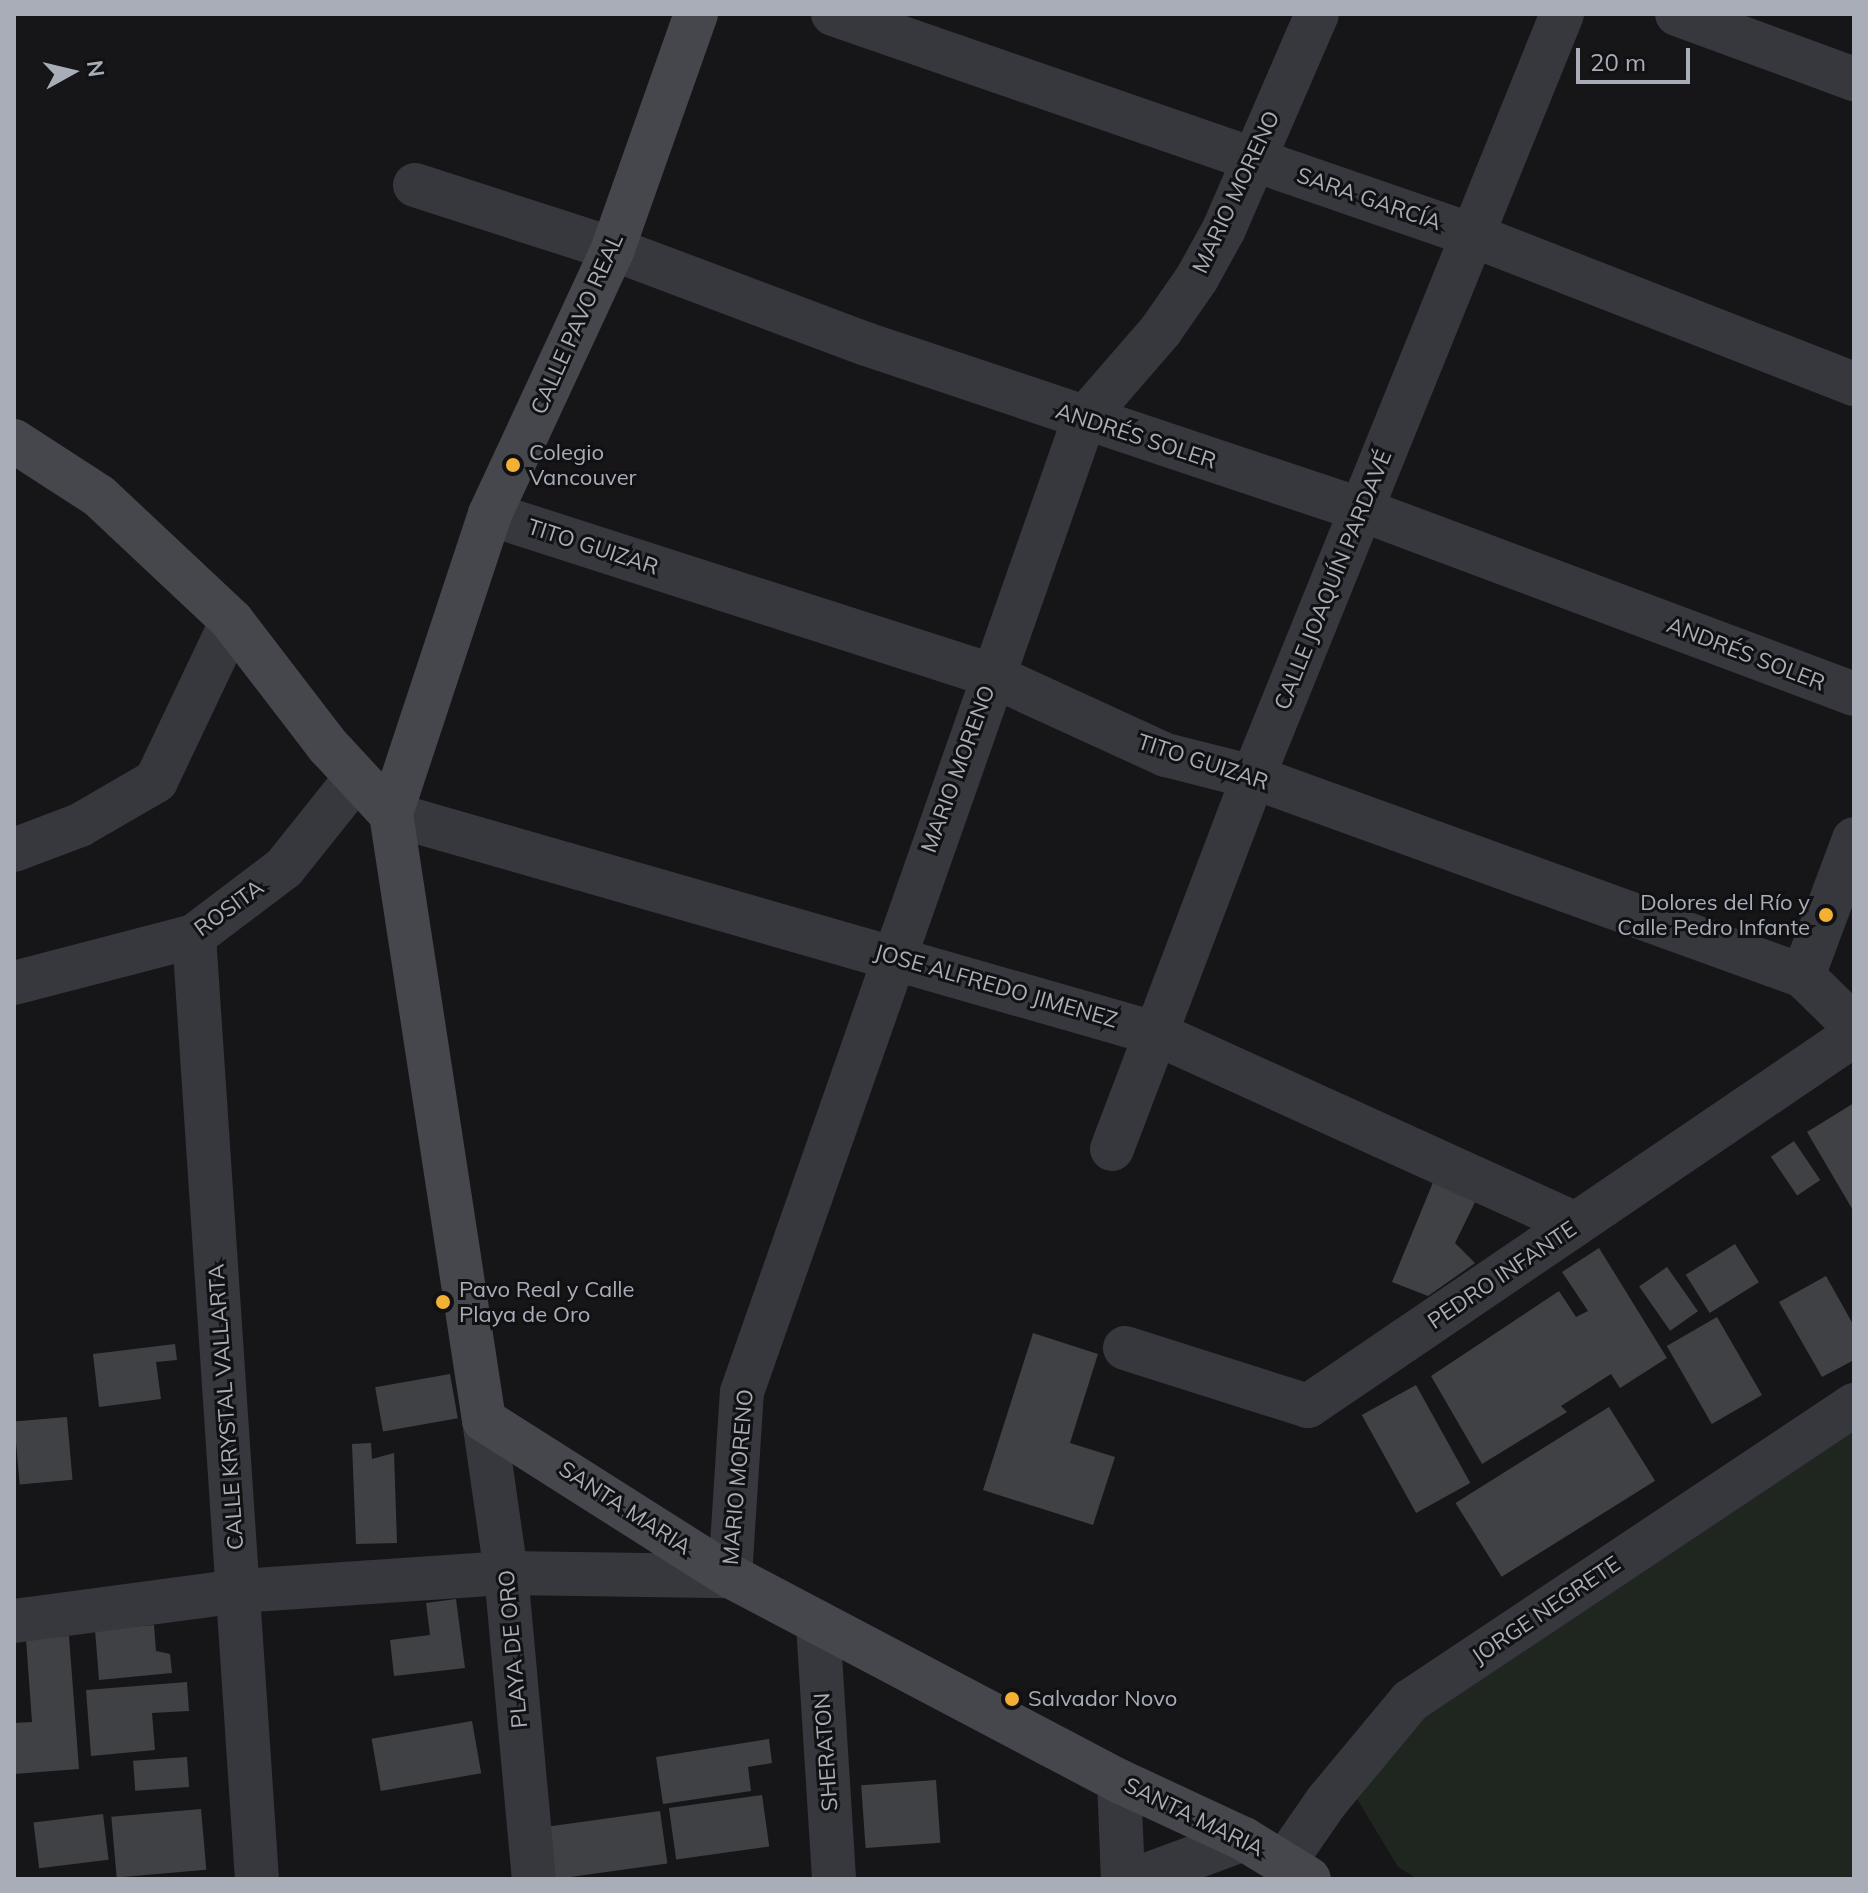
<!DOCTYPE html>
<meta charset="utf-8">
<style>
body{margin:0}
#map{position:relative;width:1868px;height:1893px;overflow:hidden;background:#161618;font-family:Mulish,sans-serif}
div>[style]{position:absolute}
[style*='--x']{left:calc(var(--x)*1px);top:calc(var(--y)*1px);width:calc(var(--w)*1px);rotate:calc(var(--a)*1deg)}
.green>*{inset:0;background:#1e261f}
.building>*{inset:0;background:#404145;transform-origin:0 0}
.street>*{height:44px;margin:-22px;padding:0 22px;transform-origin:22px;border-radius:22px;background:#37383d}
.secondary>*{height:44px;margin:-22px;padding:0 22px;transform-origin:22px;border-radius:22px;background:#45474d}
.dots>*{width:22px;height:22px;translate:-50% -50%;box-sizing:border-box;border:4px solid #111113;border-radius:50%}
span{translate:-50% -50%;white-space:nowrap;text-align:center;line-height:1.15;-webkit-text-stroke:6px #111113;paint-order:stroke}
.street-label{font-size:22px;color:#a8adb8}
.poi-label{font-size:22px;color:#a8adb8}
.left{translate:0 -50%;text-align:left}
.right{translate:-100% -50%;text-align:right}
.frame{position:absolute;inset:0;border:16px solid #a8adb8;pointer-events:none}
.north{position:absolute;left:32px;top:32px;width:80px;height:80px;-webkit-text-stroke:6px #111113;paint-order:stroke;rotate:82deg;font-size:22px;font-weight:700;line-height:32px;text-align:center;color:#a8adb8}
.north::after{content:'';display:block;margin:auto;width:28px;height:36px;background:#a8adb8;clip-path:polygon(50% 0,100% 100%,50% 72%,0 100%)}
.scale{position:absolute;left:1576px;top:48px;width:114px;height:36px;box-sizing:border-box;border:4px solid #a8adb8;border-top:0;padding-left:10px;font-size:24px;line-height:28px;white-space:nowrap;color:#a8adb8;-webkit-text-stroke:6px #111113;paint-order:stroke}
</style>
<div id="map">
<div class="green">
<i style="clip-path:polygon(1854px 1422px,1854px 1879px,1417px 1879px,1398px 1867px,1357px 1799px,1425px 1712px)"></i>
</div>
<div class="building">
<i style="clip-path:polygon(1854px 1103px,1854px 1212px,1807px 1132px)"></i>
<i style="left:1794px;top:1141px;width:47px;height:28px;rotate:56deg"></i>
<i style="clip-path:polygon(1441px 1163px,1484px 1184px,1455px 1243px,1475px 1263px,1428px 1296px,1392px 1282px)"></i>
<i style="left:1735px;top:1244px;width:45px;height:58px;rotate:58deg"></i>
<i style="clip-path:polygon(1599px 1248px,1667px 1358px,1620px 1388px,1611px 1374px,1561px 1406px,1567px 1412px,1482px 1464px,1431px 1376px,1559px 1291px,1576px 1317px,1588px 1311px,1562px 1272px)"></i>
<i style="left:1667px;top:1267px;width:54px;height:34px;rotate:55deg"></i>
<i style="clip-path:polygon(1826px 1276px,1854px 1326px,1854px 1360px,1822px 1377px,1779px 1302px)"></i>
<i style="left:1717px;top:1317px;width:90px;height:58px;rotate:60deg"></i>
<i style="clip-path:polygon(1033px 1333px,1098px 1354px,1070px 1443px,1115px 1457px,1093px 1525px,983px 1490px)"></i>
<i style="clip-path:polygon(175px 1344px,177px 1360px,156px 1362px,161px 1399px,99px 1407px,93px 1354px)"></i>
<i style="left:450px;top:1374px;width:45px;height:76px;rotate:80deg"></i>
<i style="left:1416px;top:1385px;width:112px;height:62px;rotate:61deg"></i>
<i style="left:1609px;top:1407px;width:87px;height:181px;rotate:58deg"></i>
<i style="left:67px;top:1417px;width:63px;height:53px;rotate:85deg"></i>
<i style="clip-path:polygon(371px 1443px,372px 1459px,394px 1453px,397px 1543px,356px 1544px,352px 1444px)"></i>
<i style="clip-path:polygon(456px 1599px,465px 1668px,394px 1676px,390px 1640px,430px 1635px,426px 1603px)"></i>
<i style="clip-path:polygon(154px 1625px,156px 1651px,170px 1654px,172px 1673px,99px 1680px,95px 1630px)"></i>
<i style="clip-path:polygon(69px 1636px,79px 1769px,14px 1774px,14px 1723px,32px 1722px,26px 1639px)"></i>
<i style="clip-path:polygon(187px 1682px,189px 1711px,152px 1713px,155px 1750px,91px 1756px,86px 1690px)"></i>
<i style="left:472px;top:1721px;width:53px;height:102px;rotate:80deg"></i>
<i style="clip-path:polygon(769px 1739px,772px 1763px,748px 1767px,751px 1791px,663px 1804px,656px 1757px)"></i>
<i style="left:187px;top:1757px;width:30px;height:54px;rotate:86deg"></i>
<i style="left:936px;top:1780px;width:63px;height:75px;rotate:86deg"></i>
<i style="left:762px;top:1795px;width:52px;height:94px;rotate:82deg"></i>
<i style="left:201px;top:1809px;width:61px;height:90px;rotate:85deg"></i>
<i style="left:660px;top:1811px;width:53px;height:114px;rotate:82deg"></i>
<i style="left:103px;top:1814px;width:46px;height:70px;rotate:83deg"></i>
</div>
<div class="street">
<i style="--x:833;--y:14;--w:673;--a:19.08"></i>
<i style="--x:1469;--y:234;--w:413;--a:21.3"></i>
<i style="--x:1677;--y:14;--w:189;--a:20.2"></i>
<i style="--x:415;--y:185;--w:208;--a:17.9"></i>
<i style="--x:613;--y:249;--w:270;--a:20.6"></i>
<i style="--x:866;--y:344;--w:523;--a:18.5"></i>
<i style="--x:1362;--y:510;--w:525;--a:20.5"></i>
<i style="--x:490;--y:514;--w:526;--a:17.82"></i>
<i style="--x:991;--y:675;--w:192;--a:24.6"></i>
<i style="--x:1166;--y:755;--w:90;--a:14.2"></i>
<i style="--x:1253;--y:777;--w:585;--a:19.89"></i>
<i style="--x:1803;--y:976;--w:71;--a:44.4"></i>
<i style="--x:391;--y:814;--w:797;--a:16.02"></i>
<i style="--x:1157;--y:1034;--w:460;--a:24.4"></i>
<i style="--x:14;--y:850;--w:71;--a:-20.7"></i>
<i style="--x:80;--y:825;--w:88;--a:-30.1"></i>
<i style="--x:156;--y:781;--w:177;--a:-64.6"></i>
<i style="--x:194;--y:936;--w:945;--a:86.18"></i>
<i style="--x:1803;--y:976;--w:146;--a:-69.6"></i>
<i style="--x:14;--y:983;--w:186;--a:-14.6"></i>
<i style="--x:194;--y:936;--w:113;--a:-37.1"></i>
<i style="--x:284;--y:868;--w:114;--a:-51.4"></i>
<i style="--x:1112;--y:1149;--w:398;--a:-69.2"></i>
<i style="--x:1253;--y:777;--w:823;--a:-67.95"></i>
<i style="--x:1125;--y:1348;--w:192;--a:17.6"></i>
<i style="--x:1308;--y:1406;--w:660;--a:-34.2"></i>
<i style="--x:484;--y:1420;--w:155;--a:81.8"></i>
<i style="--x:506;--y:1573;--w:307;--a:84.8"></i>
<i style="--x:14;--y:1621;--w:228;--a:-7.6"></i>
<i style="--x:240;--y:1591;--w:267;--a:-3.9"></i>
<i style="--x:506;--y:1573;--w:224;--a:0.8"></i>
<i style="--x:730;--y:1576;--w:184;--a:-86.3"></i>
<i style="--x:742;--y:1392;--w:1031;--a:-70.63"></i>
<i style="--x:1084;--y:419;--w:118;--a:-49.1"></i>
<i style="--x:1161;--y:330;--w:63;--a:-55.3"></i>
<i style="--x:1197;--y:278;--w:56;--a:-61.1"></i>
<i style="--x:1224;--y:229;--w:234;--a:-66.6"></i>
<i style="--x:818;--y:1624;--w:256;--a:86.4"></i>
<i style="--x:1119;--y:1781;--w:98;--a:87.7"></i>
<i style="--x:1284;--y:1863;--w:75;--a:-55.3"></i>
<i style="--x:1327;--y:1801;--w:130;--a:-50.3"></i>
<i style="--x:1410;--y:1701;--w:534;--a:-33.69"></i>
<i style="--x:1136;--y:1879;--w:115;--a:-20.3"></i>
</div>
<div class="secondary">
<i style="--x:696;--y:14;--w:249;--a:109.5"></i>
<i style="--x:613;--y:249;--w:292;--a:114.9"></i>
<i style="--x:490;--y:514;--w:316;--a:108.3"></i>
<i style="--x:391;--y:814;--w:613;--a:81.28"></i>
<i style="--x:484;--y:1420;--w:291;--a:32.4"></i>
<i style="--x:730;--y:1576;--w:440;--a:27.8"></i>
<i style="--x:1119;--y:1781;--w:138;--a:24.9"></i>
<i style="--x:1244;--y:1839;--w:76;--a:31.6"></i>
<i style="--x:14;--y:441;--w:101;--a:32.9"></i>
<i style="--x:99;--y:496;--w:183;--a:43.2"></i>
<i style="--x:232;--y:621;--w:158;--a:52.5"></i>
<i style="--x:328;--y:746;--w:93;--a:47.2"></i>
</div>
<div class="dots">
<i style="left:513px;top:465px;background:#f2b134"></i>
<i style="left:1826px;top:915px;background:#f2b134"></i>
<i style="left:443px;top:1302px;background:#f2b134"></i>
<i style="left:1012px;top:1699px;background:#f2b134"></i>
</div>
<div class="street-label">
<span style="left:1236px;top:192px;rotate:-65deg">MARIO MORENO</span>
<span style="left:1369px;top:199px;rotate:19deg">SARA GARCÍA</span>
<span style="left:577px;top:324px;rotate:-66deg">CALLE PAVO REAL</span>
<span style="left:1136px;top:436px;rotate:18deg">ANDRÉS SOLER</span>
<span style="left:593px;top:547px;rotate:18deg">TITO GUIZAR</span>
<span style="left:1333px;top:580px;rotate:-68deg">CALLE JOAQUÍN PARDAVÉ</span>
<span style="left:1746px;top:654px;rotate:21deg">ANDRÉS SOLER</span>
<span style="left:1203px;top:762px;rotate:18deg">TITO GUIZAR</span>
<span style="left:958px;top:769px;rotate:-70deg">MARIO MORENO</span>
<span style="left:229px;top:908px;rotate:-36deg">ROSITA</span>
<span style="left:996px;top:986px;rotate:16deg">JOSE ALFREDO JIMENEZ</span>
<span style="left:1502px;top:1275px;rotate:-34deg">PEDRO INFANTE</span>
<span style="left:226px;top:1407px;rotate:-94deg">CALLE KRYSTAL VALLARTA</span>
<span style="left:738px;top:1477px;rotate:-85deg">MARIO MORENO</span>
<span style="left:625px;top:1508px;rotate:33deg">SANTA MARIA</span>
<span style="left:1546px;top:1610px;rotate:-34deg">JORGE NEGRETE</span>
<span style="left:513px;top:1649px;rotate:-95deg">PLAYA DE ORO</span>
<span style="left:826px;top:1752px;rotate:-94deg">SHERATON</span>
<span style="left:1194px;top:1817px;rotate:26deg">SANTA MARIA</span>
</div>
<div class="poi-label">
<span class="left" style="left:529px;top:465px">Colegio<br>Vancouver</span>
<span class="right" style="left:1810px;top:915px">Dolores del Río y<br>Calle Pedro Infante</span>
<span class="left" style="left:459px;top:1302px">Pavo Real y Calle<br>Playa de Oro</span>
<span class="left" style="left:1028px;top:1699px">Salvador Novo</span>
</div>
<div class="frame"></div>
<div class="north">N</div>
<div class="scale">20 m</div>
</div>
